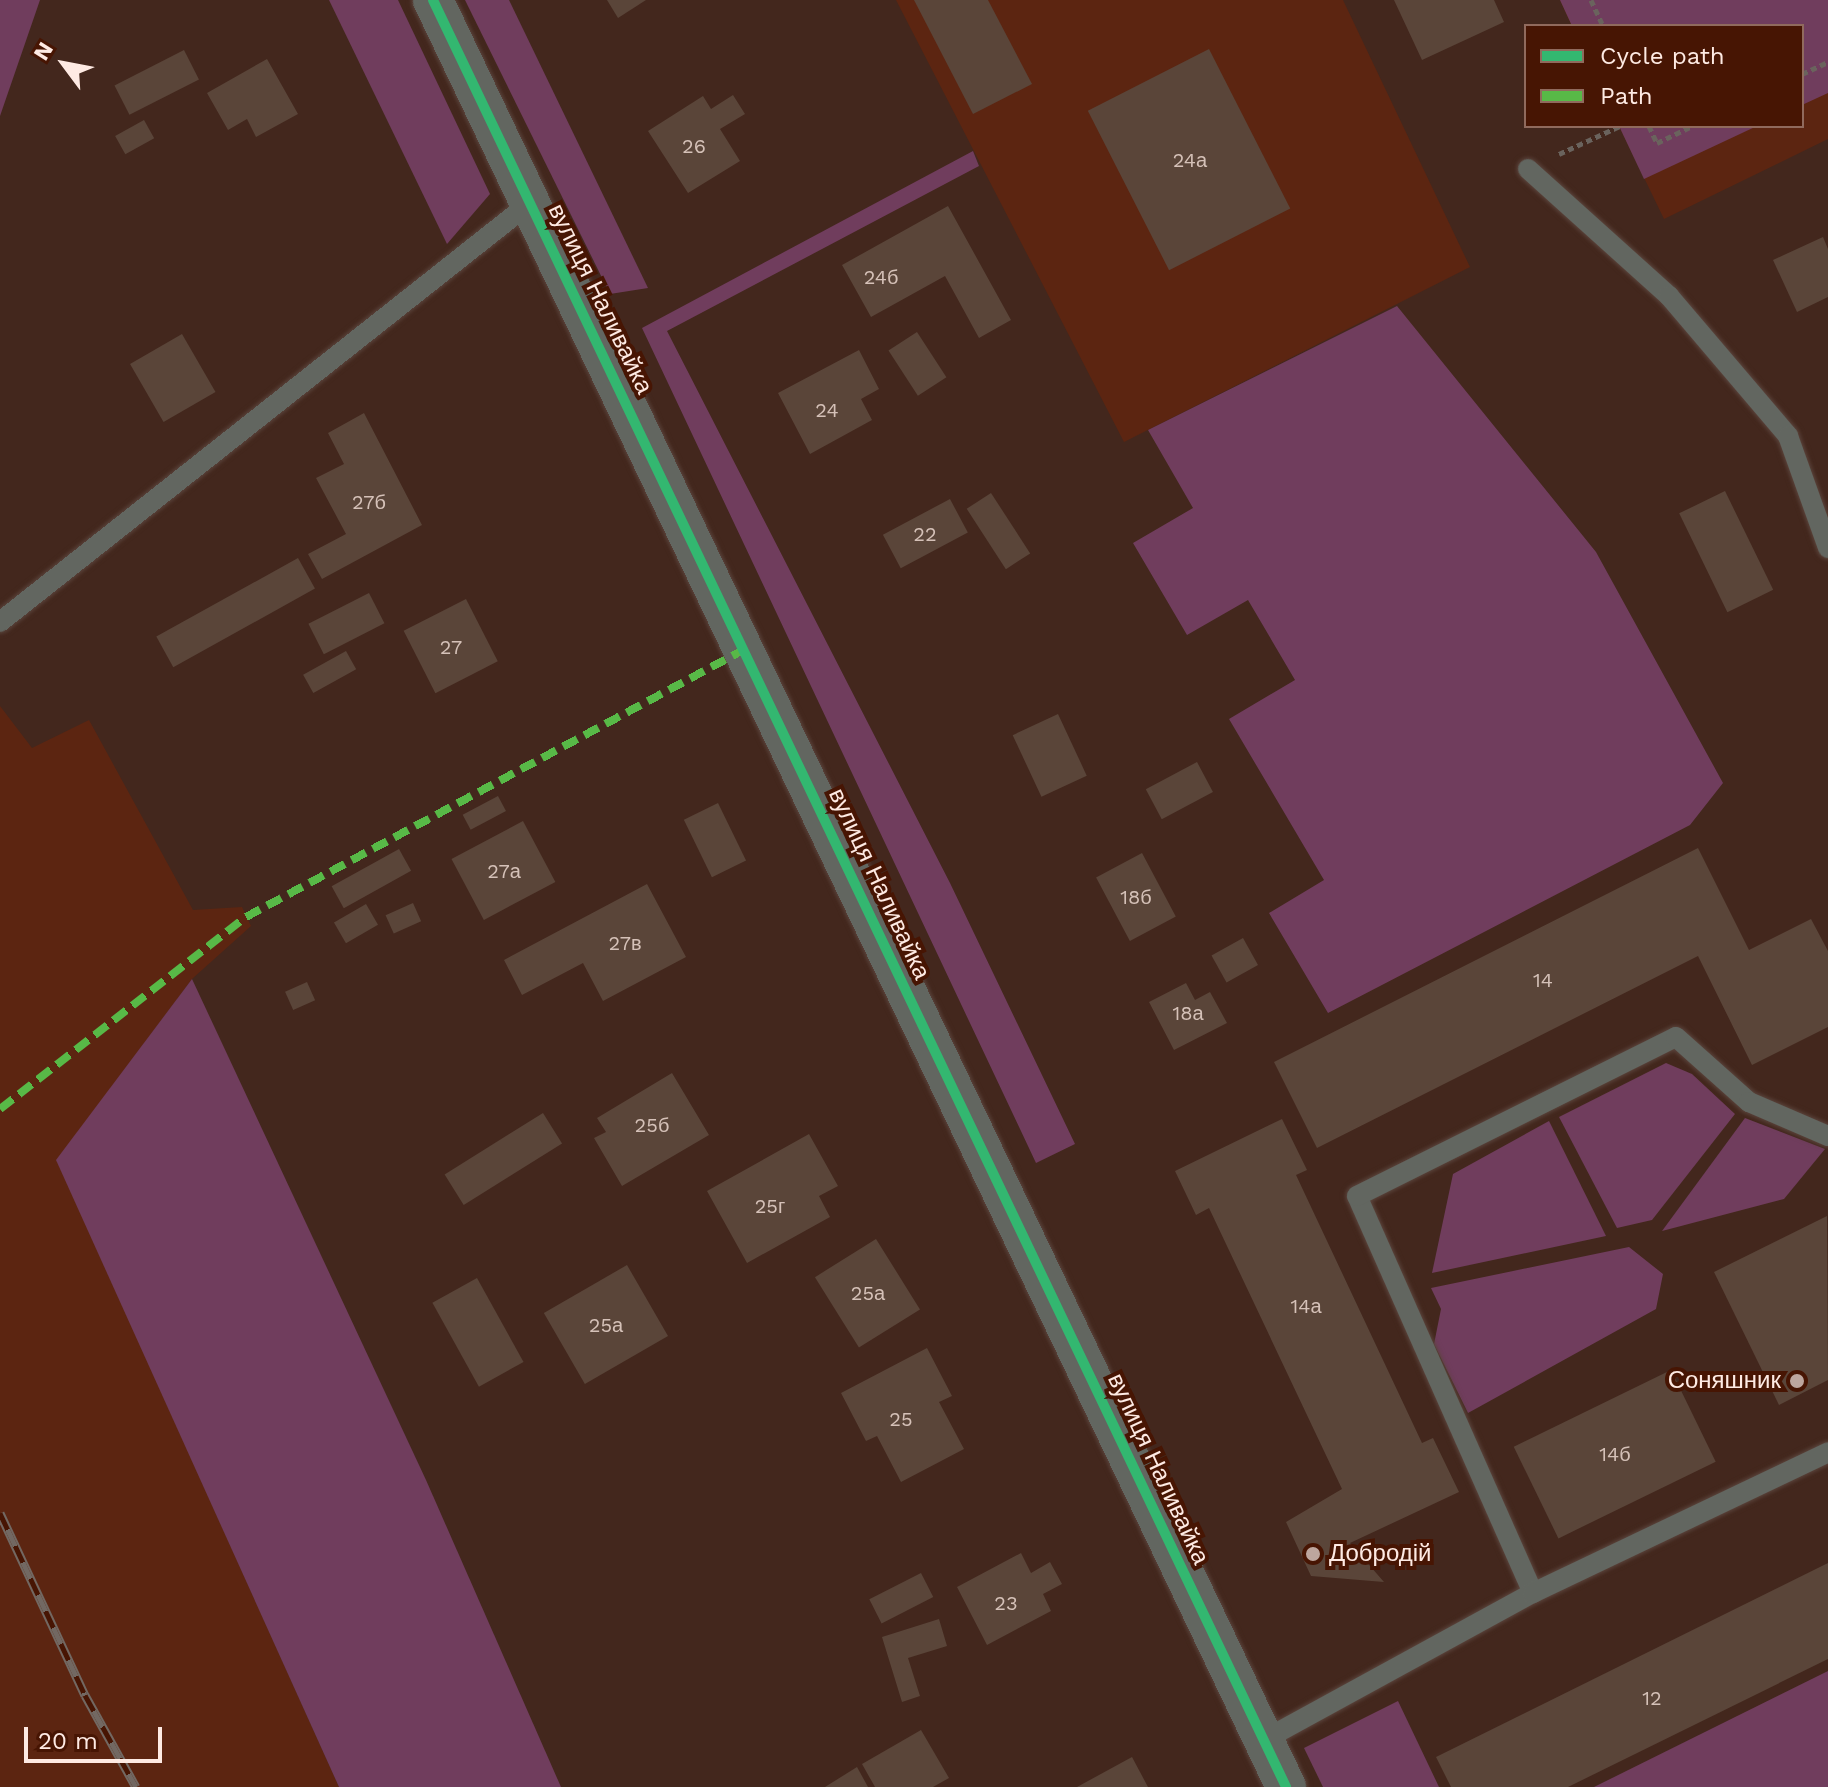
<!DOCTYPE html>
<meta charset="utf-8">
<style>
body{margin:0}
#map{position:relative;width:1828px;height:1787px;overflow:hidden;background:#43271d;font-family:"Work Sans",sans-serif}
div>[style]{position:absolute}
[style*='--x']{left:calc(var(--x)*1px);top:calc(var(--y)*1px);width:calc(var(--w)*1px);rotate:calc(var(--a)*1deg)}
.built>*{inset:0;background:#5c2511}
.green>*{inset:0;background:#703d5d}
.building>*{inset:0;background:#5a4539;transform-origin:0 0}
.path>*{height:5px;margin-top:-2.5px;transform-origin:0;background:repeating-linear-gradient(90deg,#6a635d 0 6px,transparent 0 10px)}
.roads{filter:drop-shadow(0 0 2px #5a443c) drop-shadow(0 0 2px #5a443c)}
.lane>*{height:20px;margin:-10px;padding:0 10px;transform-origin:10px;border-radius:10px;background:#626660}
.street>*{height:40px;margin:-20px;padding:0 20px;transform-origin:20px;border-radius:20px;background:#626660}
.rail>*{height:9px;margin-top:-4.5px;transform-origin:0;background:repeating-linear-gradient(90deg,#471503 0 18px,#726862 0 36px);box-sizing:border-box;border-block:2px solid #726862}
.quiet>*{height:8px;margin-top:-4px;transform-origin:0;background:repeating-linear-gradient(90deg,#58b947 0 16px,transparent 0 24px)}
.cycleway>*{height:10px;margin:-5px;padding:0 5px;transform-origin:5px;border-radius:5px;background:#33b770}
.dots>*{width:22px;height:22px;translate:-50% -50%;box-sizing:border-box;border:4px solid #471503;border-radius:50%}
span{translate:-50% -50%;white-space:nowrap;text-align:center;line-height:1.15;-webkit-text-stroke:8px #471503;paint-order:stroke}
.number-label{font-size:20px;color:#d5c1b8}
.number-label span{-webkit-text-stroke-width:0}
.street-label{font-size:24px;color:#feeae3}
.poi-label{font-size:24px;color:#feeae3}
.right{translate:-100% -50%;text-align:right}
.left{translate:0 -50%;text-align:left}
.legend{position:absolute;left:1524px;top:24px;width:280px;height:104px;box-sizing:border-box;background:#471503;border:2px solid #906a5d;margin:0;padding:10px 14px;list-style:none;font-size:24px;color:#feeae3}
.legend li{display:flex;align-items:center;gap:16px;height:40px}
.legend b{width:40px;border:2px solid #906a5d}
.north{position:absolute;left:24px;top:24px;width:80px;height:80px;-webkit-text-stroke:6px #471503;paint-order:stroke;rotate:302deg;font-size:22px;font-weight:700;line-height:32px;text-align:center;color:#feeae3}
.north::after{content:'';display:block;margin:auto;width:28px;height:36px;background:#feeae3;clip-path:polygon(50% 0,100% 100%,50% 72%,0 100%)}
.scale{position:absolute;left:24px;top:1727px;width:138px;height:36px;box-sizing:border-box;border:4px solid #feeae3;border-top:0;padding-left:10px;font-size:24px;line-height:28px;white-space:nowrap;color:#feeae3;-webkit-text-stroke:6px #471503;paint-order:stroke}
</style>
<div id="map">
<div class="built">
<i style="clip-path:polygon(896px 0,1343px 0,1470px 267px,1124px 442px)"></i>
<i style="clip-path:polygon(1560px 0,1828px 0,1828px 139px,1664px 219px,1619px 126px,1802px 126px,1802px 26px,1572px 26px)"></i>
<i style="clip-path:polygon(0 706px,32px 748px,89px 720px,193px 910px,242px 907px,251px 926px,192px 979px,57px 1160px,339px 1787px,0 1787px)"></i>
</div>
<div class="green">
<i style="clip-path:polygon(0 0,40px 0,0 116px)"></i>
<i style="clip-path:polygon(329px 0,398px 0,490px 194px,447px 244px)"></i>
<i style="clip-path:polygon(465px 0,509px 0,648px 288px,610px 294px)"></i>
<i style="clip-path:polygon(1560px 0,1828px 0,1828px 93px,1802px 105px,1802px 26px,1572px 26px)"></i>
<i style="clip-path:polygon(1619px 126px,1757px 126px,1644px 179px)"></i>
<i style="clip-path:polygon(973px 151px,979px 166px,667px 331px,950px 883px,1075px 1144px,1036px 1163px,642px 328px)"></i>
<i style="clip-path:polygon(1397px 306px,1596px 552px,1723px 783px,1690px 825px,1328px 1013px,1269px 913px,1324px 880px,1229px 719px,1295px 680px,1248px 600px,1187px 635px,1133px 543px,1193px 508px,1148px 430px)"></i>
<i style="clip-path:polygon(192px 979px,426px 1480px,561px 1787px,339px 1787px,56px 1160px)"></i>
<i style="clip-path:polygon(1666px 1063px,1692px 1074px,1735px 1114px,1652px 1220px,1617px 1228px,1559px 1117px)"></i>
<i style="clip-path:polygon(1745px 1118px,1825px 1149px,1784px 1199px,1662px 1231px)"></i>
<i style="clip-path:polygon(1549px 1121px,1606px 1236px,1432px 1273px,1453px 1174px)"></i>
<i style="clip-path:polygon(1629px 1247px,1663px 1274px,1656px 1309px,1468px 1413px,1434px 1344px,1441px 1309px,1431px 1288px)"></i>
<i style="clip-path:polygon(1828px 1671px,1828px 1787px,1594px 1787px)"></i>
<i style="clip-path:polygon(1398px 1701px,1439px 1787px,1323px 1787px,1304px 1748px)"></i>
</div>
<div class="building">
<i style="clip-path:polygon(607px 0,646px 0,618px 18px)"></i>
<i style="clip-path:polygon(914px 0,988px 0,1032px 84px,973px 114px)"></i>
<i style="clip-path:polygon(1394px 0,1494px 0,1504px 22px,1422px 60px)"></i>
<i style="left:1209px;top:49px;width:179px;height:136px;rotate:63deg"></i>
<i style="left:184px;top:50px;width:33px;height:78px;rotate:63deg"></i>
<i style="clip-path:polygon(267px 59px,298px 114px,256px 137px,247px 119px,228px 130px,207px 93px)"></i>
<i style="clip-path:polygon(733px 95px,745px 114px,720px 129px,740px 161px,688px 193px,648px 131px,703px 96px,711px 109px)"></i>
<i style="left:144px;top:120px;width:21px;height:33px;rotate:61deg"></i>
<i style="clip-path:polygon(948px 206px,1011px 320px,979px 338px,945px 276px,871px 317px,842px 265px)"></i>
<i style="clip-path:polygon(1823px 237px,1828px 249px,1828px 297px,1797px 312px,1773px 260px)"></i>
<i style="left:917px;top:332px;width:54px;height:34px;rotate:57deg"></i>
<i style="left:182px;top:334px;width:67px;height:60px;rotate:60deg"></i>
<i style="clip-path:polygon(859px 350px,879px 389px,861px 399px,872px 420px,810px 454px,778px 393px)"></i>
<i style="clip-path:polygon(364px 413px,422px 525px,322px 579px,308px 554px,346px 534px,316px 478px,344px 464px,328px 433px)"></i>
<i style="left:1725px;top:491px;width:110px;height:51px;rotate:64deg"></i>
<i style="left:991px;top:493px;width:72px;height:29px;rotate:57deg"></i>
<i style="left:950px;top:499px;width:38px;height:76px;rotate:62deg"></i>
<i style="left:298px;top:558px;width:35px;height:162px;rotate:61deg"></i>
<i style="left:369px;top:593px;width:34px;height:68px;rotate:63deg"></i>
<i style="left:466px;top:599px;width:70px;height:70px;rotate:63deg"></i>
<i style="left:346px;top:651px;width:21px;height:49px;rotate:61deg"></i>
<i style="left:1058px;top:714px;width:68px;height:50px;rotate:65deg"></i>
<i style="left:1197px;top:762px;width:34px;height:58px;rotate:62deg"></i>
<i style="left:498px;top:796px;width:17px;height:40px;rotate:62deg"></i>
<i style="left:718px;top:803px;width:64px;height:38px;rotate:64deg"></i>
<i style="left:523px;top:821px;width:69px;height:81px;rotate:62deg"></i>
<i style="clip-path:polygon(1698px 848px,1749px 950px,1811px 919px,1828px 951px,1828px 1027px,1752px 1065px,1698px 956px,1317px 1148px,1274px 1062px)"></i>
<i style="left:399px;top:849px;width:25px;height:77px;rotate:61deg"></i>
<i style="left:1142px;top:853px;width:72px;height:52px;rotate:62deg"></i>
<i style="clip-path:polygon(647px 884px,686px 957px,603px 1001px,583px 963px,522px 995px,504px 960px)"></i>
<i style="left:413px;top:903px;width:20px;height:30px;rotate:66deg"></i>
<i style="left:366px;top:904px;width:24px;height:37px;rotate:60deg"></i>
<i style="left:1243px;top:938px;width:31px;height:36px;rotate:61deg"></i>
<i style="left:307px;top:982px;width:20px;height:24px;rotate:66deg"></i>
<i style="clip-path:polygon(1186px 983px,1195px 1000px,1210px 992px,1227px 1023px,1174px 1050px,1149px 1002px)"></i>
<i style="clip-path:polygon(672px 1073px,709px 1135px,622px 1186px,594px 1138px,606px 1132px,597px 1118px)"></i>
<i style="left:543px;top:1113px;width:36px;height:116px;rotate:58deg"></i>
<i style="clip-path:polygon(1282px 1119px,1307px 1170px,1296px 1175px,1422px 1443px,1433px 1438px,1459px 1492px,1350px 1543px,1384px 1582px,1311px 1576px,1286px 1522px,1342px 1489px,1209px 1208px,1196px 1215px,1175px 1171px)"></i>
<i style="clip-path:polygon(809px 1134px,838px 1186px,819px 1196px,830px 1217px,747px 1263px,707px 1191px)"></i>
<i style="clip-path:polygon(1827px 1216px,1828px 1380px,1779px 1405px,1714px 1272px)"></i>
<i style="left:876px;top:1239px;width:83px;height:72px;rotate:58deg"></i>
<i style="left:627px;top:1265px;width:82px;height:96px;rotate:60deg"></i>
<i style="left:477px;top:1278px;width:96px;height:51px;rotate:61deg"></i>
<i style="clip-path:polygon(927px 1348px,952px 1396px,939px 1402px,964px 1449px,901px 1482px,877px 1436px,866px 1441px,841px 1393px)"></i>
<i style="left:1671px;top:1370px;width:102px;height:175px;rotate:64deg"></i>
<i style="clip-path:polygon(1021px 1553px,1031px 1573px,1050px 1562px,1062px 1584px,1043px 1594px,1051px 1611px,987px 1645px,957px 1587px)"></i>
<i style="clip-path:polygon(1828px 1563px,1828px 1659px,1568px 1787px,1451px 1787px,1436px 1757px)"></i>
<i style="left:921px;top:1573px;width:27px;height:58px;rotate:63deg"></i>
<i style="clip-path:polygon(939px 1619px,947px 1646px,908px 1658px,920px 1696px,902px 1702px,882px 1637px)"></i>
<i style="clip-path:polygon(921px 1730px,949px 1778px,933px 1787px,875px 1787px,862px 1764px)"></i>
<i style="clip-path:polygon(1132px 1757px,1148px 1787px,1077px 1787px)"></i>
<i style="clip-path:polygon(857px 1767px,868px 1787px,825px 1787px)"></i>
</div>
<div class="path">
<i style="--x:1591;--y:0;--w:29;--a:65"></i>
<i style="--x:1802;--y:74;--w:29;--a:-25"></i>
<i style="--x:1649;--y:126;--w:19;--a:65"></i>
<i style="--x:1657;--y:143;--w:39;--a:-26"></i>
<i style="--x:1559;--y:154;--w:67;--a:-24.7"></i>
</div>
<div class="roads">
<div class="lane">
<i style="--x:1528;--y:169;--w:190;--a:42"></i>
<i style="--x:1669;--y:296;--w:184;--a:49.6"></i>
<i style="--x:1788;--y:436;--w:119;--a:70.3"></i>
<i style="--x:0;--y:622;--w:677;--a:-38.34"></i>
<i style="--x:1533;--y:1593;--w:434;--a:-113.9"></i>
<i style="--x:1357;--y:1196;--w:356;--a:-26.5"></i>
<i style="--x:1676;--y:1037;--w:98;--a:41.7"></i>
<i style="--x:1749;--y:1102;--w:86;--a:23.3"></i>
<i style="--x:1264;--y:1740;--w:307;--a:-28.7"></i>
<i style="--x:1533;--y:1593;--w:327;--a:-25.5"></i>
</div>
<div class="street">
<i style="--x:433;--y:0;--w:1980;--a:64.48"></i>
</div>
</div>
<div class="rail">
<i style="--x:0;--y:1513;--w:201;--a:65"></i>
<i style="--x:85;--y:1695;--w:105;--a:61"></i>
</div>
<div class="quiet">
<i style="--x:0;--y:1109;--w:312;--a:-38"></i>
<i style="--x:246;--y:917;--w:566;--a:-28.24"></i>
</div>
<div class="cycleway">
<i style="--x:433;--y:0;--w:1980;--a:64.48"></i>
</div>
<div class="dots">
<i style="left:1797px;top:1381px;background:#bda69e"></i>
<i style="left:1313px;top:1554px;background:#bda69e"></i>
</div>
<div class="number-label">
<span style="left:694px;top:146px">26</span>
<span style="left:1190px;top:160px">24а</span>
<span style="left:881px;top:277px">24б</span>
<span style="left:827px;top:410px">24</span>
<span style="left:369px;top:502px">27б</span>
<span style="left:925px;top:534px">22</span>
<span style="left:451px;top:647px">27</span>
<span style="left:504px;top:871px">27а</span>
<span style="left:1136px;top:897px">18б</span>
<span style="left:625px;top:943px">27в</span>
<span style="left:1543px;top:980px">14</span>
<span style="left:1188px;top:1013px">18а</span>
<span style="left:652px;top:1125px">25б</span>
<span style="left:770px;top:1206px">25г</span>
<span style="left:868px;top:1293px">25а</span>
<span style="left:1306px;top:1306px">14а</span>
<span style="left:606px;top:1325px">25а</span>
<span style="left:901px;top:1419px">25</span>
<span style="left:1615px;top:1454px">14б</span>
<span style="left:1006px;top:1603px">23</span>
<span style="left:1652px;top:1698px">12</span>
</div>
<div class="street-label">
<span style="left:600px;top:299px;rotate:64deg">вулиця Наливайка</span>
<span style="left:879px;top:884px;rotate:65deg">вулиця Наливайка</span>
<span style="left:1158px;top:1469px;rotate:65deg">вулиця Наливайка</span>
</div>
<div class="poi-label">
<span class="right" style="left:1781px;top:1381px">Соняшник</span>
<span class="left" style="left:1329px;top:1554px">Добродій</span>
</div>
<ul class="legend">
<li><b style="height:10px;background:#33b770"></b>Cycle path</li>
<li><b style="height:10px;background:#58b947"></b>Path</li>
</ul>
<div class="north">N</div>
<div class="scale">20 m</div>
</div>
